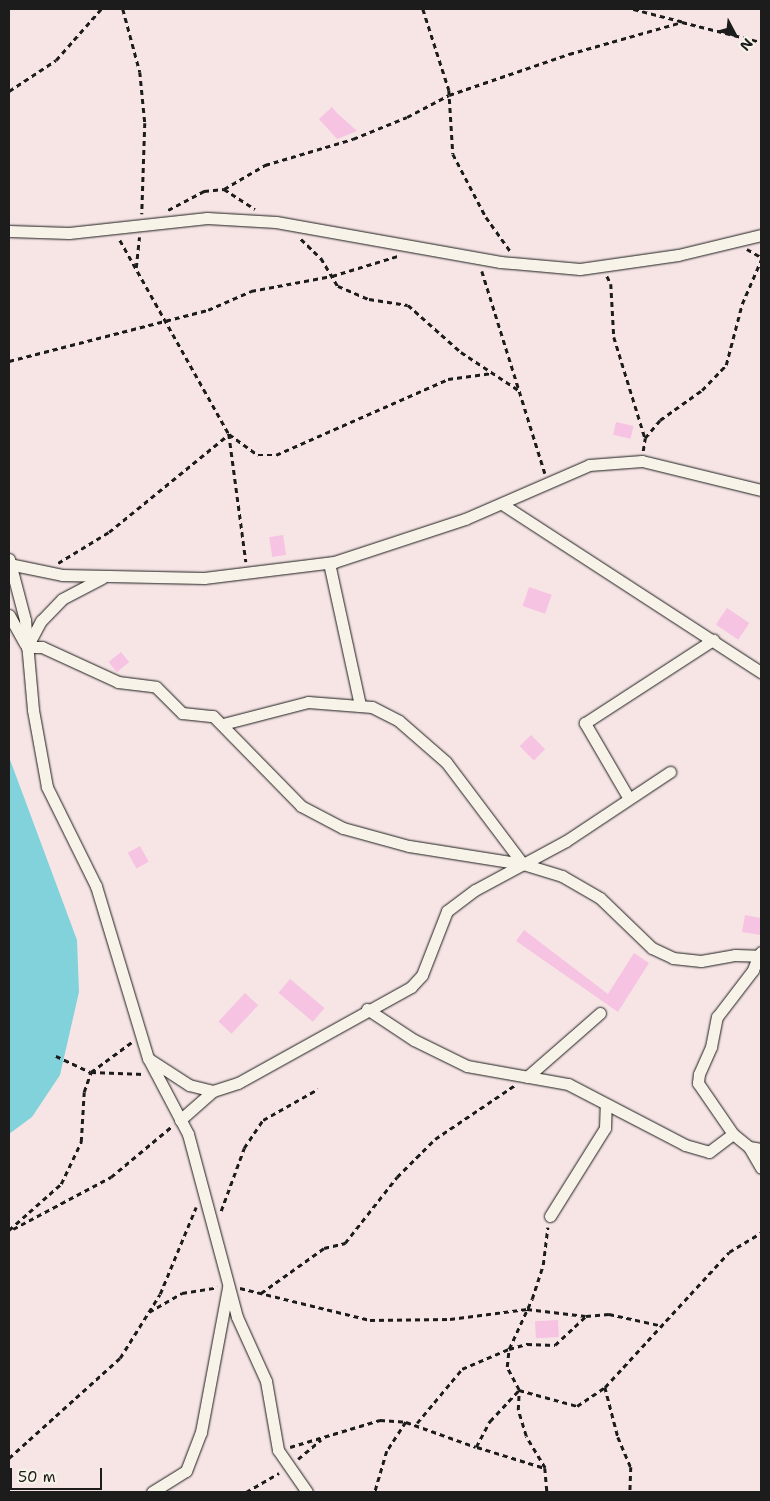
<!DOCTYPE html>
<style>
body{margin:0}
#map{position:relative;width:770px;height:1501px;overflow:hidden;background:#f7e5e6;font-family:"Shantell Sans",sans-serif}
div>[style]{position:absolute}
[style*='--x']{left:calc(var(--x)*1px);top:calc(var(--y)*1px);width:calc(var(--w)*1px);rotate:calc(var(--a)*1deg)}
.water>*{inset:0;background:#81d2da}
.building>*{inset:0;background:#f6c3e2;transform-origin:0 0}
.path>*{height:2.5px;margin-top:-1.25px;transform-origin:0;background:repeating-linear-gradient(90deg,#1c1c1c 0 5px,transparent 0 9px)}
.roads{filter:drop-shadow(0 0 1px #1c1c1c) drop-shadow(0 0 1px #1c1c1c)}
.minor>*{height:11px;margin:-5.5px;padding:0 5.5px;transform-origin:5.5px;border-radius:5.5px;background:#f7f3e8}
span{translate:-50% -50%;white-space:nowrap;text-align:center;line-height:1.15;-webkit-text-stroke:4px #f7f3e8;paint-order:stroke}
.frame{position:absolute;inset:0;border:10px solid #1c1c1c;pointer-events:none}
.north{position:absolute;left:710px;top:10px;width:50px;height:50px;-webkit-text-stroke:4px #f7f3e8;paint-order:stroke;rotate:130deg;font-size:14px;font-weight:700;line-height:20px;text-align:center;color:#1c1c1c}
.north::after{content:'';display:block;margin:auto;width:18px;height:22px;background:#1c1c1c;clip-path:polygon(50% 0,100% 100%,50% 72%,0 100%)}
.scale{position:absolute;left:10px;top:1468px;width:92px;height:22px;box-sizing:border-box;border:2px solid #1c1c1c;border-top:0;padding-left:6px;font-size:15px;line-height:18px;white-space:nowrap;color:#1c1c1c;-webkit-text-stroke:4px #f7f3e8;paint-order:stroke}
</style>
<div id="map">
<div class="water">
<i style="clip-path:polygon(9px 757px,77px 940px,79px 992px,60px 1075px,32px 1117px,9px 1134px)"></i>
</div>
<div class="building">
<i style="clip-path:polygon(332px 107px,337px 113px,357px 131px,337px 139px,319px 119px)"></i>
<i style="left:616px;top:422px;width:18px;height:13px;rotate:13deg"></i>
<i style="left:283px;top:535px;width:20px;height:14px;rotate:81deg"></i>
<i style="left:529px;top:587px;width:24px;height:20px;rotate:19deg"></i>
<i style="left:727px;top:608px;width:27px;height:20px;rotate:34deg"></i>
<i style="left:121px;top:652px;width:13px;height:16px;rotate:51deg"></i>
<i style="left:531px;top:735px;width:20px;height:16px;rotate:45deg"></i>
<i style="left:140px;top:846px;width:18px;height:14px;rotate:61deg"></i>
<i style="clip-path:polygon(745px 915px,761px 918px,761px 935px,742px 932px)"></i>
<i style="clip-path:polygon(524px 930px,608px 994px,634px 953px,649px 963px,618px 1012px,516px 941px)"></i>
<i style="left:290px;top:979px;width:45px;height:18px;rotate:40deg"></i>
<i style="left:245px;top:993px;width:18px;height:39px;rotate:43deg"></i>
<i style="left:558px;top:1320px;width:17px;height:23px;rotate:87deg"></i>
</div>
<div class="path">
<i style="--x:123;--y:9;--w:65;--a:74.9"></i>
<i style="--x:140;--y:72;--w:51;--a:84.4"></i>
<i style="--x:145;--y:123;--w:91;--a:91.9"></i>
<i style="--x:423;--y:9;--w:85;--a:72.2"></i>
<i style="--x:449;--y:90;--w:64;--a:86.4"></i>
<i style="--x:453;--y:154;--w:71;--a:62.4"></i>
<i style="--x:486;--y:217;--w:43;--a:54.5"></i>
<i style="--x:682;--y:22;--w:81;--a:14.2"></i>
<i style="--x:9;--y:91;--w:56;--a:-33.4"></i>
<i style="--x:56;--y:60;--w:68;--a:-48.6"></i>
<i style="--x:224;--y:189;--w:48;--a:-30.3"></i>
<i style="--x:265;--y:165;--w:92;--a:-16.5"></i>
<i style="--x:353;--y:139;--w:58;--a:-22.2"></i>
<i style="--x:407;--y:117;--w:47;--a:-27.6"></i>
<i style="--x:449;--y:95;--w:127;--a:-18.9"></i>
<i style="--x:569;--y:54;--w:117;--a:-15.8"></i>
<i style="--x:682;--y:22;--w:53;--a:-165.7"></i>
<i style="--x:168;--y:210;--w:41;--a:-27.8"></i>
<i style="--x:204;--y:191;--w:20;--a:-6"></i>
<i style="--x:224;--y:189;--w:37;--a:33"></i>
<i style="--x:301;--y:239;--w:28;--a:44"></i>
<i style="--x:321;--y:258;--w:33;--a:59"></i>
<i style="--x:338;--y:286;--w:34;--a:23"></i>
<i style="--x:369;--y:299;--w:39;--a:9"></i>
<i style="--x:408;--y:305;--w:71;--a:41.6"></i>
<i style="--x:461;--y:352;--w:71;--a:33.5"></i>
<i style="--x:120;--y:240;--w:223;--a:60.7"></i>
<i style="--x:229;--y:434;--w:129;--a:82.4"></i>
<i style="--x:747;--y:249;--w:16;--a:30"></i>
<i style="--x:136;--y:268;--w:31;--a:-84"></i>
<i style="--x:482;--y:271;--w:212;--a:72.7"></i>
<i style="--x:607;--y:276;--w:9;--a:63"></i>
<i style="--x:611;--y:284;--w:53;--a:86.8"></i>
<i style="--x:614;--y:337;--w:106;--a:72.9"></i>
<i style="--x:9;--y:361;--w:205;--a:-14.4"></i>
<i style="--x:208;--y:310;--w:47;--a:-23.8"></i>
<i style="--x:251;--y:291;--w:82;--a:-10.5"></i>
<i style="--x:332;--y:276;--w:69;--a:-16.9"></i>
<i style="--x:643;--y:451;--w:13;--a:-81"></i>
<i style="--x:645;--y:438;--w:23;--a:-50"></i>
<i style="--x:660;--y:420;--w:52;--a:-35.5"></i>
<i style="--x:702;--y:390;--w:35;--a:-46"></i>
<i style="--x:726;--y:365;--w:63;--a:-75.3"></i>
<i style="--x:742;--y:304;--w:48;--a:-66.6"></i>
<i style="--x:58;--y:563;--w:60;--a:-31.3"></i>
<i style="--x:109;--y:532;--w:155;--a:-39.2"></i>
<i style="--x:229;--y:434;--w:36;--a:36"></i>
<i style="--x:258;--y:455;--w:18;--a:0"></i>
<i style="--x:276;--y:455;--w:188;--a:-23.8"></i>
<i style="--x:448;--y:379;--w:45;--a:-7.6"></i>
<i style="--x:56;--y:1056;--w:38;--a:25"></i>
<i style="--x:91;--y:1072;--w:53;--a:2.2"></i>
<i style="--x:221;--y:1211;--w:67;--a:-69.9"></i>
<i style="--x:244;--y:1148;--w:34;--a:-56"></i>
<i style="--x:263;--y:1120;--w:63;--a:-29.4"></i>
<i style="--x:13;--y:1229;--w:111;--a:-28"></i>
<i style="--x:111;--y:1177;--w:78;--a:-39.8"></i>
<i style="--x:9;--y:1230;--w:69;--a:-41.5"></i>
<i style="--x:61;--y:1184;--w:47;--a:-64.5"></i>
<i style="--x:81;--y:1142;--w:50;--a:-86.6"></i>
<i style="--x:84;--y:1092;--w:21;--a:-71"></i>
<i style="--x:91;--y:1072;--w:51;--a:-36.2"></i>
<i style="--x:240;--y:1288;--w:134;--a:13.8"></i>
<i style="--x:370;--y:1320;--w:80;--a:-0.7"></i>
<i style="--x:450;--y:1319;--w:78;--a:-7.4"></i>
<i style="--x:527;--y:1309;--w:59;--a:6.8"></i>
<i style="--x:261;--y:1293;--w:77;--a:-35.5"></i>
<i style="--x:324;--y:1248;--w:22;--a:-13"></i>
<i style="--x:345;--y:1243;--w:84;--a:-51.8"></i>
<i style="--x:397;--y:1177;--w:54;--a:-45"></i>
<i style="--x:435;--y:1139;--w:97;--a:-34"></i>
<i style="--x:149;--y:1312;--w:38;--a:-30"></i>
<i style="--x:182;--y:1293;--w:36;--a:-9"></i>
<i style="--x:605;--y:1387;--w:52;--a:75.4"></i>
<i style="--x:618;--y:1437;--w:33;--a:67"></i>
<i style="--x:631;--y:1467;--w:25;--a:92"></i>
<i style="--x:406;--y:1422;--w:74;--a:19.7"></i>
<i style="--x:476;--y:1447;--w:30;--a:-62"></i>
<i style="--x:490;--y:1421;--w:42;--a:-46.9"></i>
<i style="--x:519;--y:1390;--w:60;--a:15.4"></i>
<i style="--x:577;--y:1406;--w:34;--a:-34"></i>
<i style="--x:605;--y:1387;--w:183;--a:-47.4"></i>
<i style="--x:729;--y:1252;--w:37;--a:-31"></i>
<i style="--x:417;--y:1423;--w:70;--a:-50.2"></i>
<i style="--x:462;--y:1369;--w:51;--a:-23.1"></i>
<i style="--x:509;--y:1349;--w:55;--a:-65.3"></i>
<i style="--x:532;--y:1299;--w:36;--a:-72"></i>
<i style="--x:543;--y:1265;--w:38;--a:-83"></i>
<i style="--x:290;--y:1447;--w:94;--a:-16.7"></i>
<i style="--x:380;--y:1420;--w:26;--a:4"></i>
<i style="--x:406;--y:1422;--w:35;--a:123"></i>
<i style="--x:387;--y:1451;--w:43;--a:106.3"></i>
<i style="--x:477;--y:1447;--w:71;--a:17.2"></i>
<i style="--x:545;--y:1468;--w:37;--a:-121"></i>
<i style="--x:526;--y:1436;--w:27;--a:-107"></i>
<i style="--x:518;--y:1410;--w:20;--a:-87"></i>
<i style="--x:519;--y:1390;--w:26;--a:-118"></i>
<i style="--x:507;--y:1367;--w:18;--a:-84"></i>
<i style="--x:509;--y:1349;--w:19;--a:-16"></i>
<i style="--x:527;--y:1344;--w:28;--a:2"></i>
<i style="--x:555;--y:1345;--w:42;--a:-43.1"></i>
<i style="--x:586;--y:1316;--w:23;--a:-5"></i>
<i style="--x:609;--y:1314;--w:55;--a:12.5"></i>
<i style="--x:9;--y:1458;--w:149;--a:-42"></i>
<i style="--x:120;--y:1358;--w:75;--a:-58"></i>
<i style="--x:160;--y:1294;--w:94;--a:-67.5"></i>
<i style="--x:298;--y:1459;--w:30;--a:-40"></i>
<i style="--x:545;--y:1468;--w:24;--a:85"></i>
<i style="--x:246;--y:1492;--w:38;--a:-30"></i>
</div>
<div class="roads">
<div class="minor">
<i style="--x:9;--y:231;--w:60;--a:1.9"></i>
<i style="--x:69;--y:233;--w:139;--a:-6.2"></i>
<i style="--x:207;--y:218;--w:69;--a:3.3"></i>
<i style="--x:276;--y:222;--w:228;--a:10.1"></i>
<i style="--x:500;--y:262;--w:80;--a:5"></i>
<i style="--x:580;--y:269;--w:99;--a:-8.1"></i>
<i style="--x:678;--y:255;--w:85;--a:-13.5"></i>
<i style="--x:502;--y:504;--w:309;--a:33"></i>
<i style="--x:9;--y:559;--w:63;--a:75.3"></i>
<i style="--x:25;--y:620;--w:90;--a:84.9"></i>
<i style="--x:33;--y:710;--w:78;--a:79.7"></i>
<i style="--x:47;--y:787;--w:110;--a:63.7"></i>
<i style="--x:96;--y:886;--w:180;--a:73.2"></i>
<i style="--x:148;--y:1058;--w:86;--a:62.2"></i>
<i style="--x:188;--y:1134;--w:189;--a:75"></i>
<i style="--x:237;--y:1317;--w:70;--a:65.6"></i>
<i style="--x:266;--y:1381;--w:70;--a:80.1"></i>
<i style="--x:278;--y:1450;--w:51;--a:55.4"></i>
<i style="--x:329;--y:563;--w:145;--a:77.7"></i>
<i style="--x:9;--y:564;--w:54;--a:11.7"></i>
<i style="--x:62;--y:575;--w:142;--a:1.2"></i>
<i style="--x:204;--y:578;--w:131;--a:-7"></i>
<i style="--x:334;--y:562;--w:138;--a:-18.2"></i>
<i style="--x:465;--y:519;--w:135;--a:-23.5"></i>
<i style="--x:589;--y:465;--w:53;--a:-4.3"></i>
<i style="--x:642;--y:461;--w:122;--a:13.7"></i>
<i style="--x:9;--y:615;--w:33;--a:61"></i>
<i style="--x:27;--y:647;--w:15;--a:0"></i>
<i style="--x:42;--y:647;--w:84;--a:24.7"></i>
<i style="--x:118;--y:682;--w:38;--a:7"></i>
<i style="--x:156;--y:687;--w:37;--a:45"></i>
<i style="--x:182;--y:713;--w:31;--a:6"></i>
<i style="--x:213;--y:716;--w:126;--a:45.6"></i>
<i style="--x:301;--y:806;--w:47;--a:27.6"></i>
<i style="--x:343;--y:828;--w:68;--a:15.3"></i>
<i style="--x:409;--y:846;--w:115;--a:9"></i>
<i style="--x:523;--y:864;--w:41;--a:17.1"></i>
<i style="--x:562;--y:876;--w:44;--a:30.1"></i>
<i style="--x:600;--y:898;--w:72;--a:43.9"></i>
<i style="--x:652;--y:948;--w:23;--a:25"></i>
<i style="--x:673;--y:958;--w:28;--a:6"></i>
<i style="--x:701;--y:961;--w:35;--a:-10"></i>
<i style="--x:735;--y:955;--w:23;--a:2"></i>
<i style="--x:758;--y:956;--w:5;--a:-53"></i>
<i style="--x:27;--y:647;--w:30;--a:-62"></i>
<i style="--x:41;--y:621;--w:30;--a:-46"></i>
<i style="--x:62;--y:599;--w:45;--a:-27.7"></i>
<i style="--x:223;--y:724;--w:88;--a:-14.5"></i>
<i style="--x:308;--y:702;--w:64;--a:4.5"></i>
<i style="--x:372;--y:707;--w:30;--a:27"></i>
<i style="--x:399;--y:721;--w:62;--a:41.1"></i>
<i style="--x:446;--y:762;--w:128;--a:53"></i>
<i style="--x:628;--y:797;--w:86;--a:-120.2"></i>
<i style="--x:585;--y:723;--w:153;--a:-33"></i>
<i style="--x:367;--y:1009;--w:56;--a:33.4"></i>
<i style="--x:414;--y:1040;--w:59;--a:26.1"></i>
<i style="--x:467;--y:1066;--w:103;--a:10.1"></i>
<i style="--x:568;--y:1084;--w:132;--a:27.5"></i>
<i style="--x:685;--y:1145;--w:25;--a:16"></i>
<i style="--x:709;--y:1152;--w:30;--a:-37"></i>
<i style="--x:733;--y:1134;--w:62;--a:-124.5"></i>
<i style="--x:698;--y:1083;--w:9;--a:-84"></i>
<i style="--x:699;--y:1074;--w:30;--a:-66"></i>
<i style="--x:711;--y:1047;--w:31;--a:-79"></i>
<i style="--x:717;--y:1017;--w:59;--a:-52.5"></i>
<i style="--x:753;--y:970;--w:15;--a:-70"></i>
<i style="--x:149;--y:1059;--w:48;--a:33"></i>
<i style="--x:189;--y:1085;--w:25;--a:14"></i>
<i style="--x:213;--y:1091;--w:26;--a:-18"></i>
<i style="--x:238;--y:1083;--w:198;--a:-29"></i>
<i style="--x:411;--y:987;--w:16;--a:-47"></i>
<i style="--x:422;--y:975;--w:69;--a:-68.7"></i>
<i style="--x:447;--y:911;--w:35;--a:-37"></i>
<i style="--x:475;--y:890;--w:103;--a:-28.3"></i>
<i style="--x:566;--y:841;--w:125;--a:-33.6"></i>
<i style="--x:527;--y:1077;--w:97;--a:-41.2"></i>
<i style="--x:180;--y:1120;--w:44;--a:-41.3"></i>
<i style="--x:733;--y:1134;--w:21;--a:39"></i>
<i style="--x:749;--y:1147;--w:12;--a:9"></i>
<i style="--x:749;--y:1147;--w:24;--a:60"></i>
<i style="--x:550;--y:1216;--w:104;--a:-58"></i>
<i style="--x:605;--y:1128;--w:23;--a:-88"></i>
<i style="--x:152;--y:1492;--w:40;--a:-32"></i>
<i style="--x:186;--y:1471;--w:42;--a:-69"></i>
<i style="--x:201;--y:1432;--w:147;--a:-79.4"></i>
</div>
</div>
<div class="frame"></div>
<div class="north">N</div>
<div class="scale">50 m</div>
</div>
